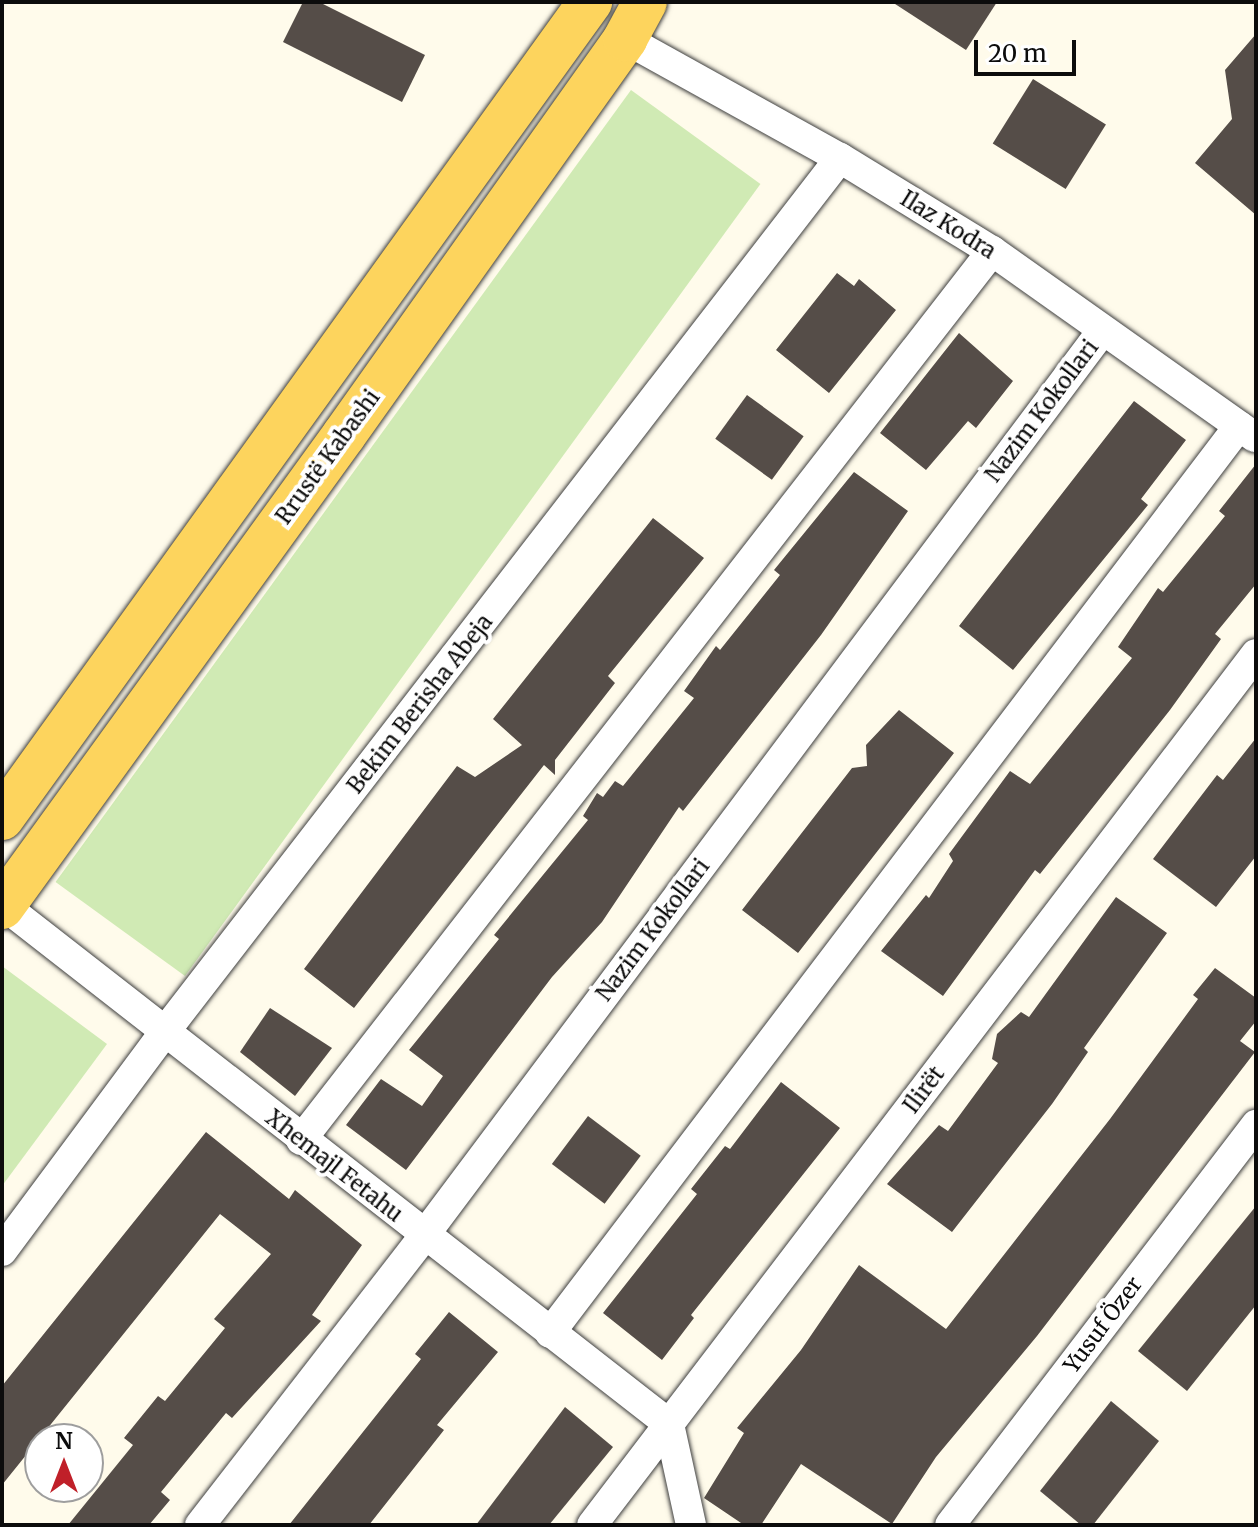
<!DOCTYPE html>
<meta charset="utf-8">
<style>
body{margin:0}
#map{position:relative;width:1258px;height:1527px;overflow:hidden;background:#fffbeb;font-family:Merriweather,serif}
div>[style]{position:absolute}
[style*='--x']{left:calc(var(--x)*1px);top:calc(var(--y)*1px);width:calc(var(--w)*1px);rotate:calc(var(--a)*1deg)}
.green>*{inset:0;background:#d0eab4;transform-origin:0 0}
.building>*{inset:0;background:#554d48;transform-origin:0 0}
.roads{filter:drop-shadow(0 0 2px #3f3f3f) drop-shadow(0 0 2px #3f3f3f)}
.minor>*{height:30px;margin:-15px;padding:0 15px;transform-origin:15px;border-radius:15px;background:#fff}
.primary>*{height:44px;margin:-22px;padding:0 22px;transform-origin:22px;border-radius:22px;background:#fdd45d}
span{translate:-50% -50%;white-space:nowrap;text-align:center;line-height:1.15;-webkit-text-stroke:8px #fff;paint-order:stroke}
.street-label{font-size:22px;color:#0c0c0c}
.frame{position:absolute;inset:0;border:4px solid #0c0c0c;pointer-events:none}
.north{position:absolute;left:24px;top:1423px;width:80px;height:80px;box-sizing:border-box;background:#fff;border:2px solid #9e9e9e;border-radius:50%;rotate:0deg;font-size:22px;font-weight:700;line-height:32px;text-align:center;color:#0c0c0c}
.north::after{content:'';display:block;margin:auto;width:28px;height:36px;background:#c02029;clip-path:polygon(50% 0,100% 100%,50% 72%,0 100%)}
.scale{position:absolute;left:974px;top:40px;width:102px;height:36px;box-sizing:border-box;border:4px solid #0c0c0c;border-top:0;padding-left:10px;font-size:24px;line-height:28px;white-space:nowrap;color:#0c0c0c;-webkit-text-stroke:6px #fff;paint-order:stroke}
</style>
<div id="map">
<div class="green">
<i style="left:631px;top:90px;width:160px;height:979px;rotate:36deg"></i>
<i style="clip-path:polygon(2px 966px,107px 1044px,2px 1186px)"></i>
</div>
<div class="building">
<i style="clip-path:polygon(303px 2px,319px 2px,425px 55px,402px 102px,283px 42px)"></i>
<i style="clip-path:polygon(892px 2px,997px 2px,966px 50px)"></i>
<i style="clip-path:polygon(1256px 34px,1256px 215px,1195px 163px,1232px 119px,1225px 70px)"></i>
<i style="left:1033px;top:79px;width:86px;height:76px;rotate:32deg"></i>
<i style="clip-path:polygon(837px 273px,854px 286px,859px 279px,896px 310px,829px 393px,776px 350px)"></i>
<i style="clip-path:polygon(959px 333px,1013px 381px,976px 428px,968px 421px,926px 470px,880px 433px)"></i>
<i style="left:747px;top:395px;width:70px;height:54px;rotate:36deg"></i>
<i style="clip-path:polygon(1134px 401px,1186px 440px,1141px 499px,1148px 505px,1013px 670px,959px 626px)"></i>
<i style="clip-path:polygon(1256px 464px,1256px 584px,1215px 634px,1221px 639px,1170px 710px,1040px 874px,1035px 870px,943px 996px,881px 951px,926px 895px,929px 898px,953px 861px,949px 854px,1010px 771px,1030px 784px,1132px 658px,1118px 647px,1158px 588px,1163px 592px,1225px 516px,1219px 511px)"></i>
<i style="clip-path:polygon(854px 472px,908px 511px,821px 635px,683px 811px,679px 807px,602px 922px,552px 977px,406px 1170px,346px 1125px,381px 1079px,422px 1106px,443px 1076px,409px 1050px,499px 939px,494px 935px,588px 820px,583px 816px,597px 793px,603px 797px,615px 781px,623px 786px,694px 698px,684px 691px,716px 646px,720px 650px,780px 575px,774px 570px)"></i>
<i style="clip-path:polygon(653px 518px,704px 558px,608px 676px,615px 683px,555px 760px,555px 775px,544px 765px,354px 1008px,304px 969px,457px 766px,475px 777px,522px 745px,493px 719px)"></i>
<i style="clip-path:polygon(899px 710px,954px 753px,798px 953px,742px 910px,852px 768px,867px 766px,866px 745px)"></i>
<i style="clip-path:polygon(1256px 738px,1256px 856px,1216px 907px,1153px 859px,1217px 775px,1223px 780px)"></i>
<i style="clip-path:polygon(1116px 897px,1167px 933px,1084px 1048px,1088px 1052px,1052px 1104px,952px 1232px,887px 1184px,939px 1125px,948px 1131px,998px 1063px,992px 1059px,997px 1034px,1021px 1012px,1029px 1017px)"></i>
<i style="clip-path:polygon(1215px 968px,1256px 998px,1256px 1021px,1240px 1041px,1255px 1052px,1037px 1336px,936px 1457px,892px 1524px,801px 1464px,761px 1525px,744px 1525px,704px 1498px,744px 1433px,737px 1428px,801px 1350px,859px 1265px,946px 1329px,1110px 1119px,1198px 999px,1193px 995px)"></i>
<i style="clip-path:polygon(270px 1008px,332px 1048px,295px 1096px,240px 1052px)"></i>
<i style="clip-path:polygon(781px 1082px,840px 1128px,691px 1315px,694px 1318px,662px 1360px,603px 1313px,697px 1194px,691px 1189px,725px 1146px,730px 1149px)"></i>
<i style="left:588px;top:1116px;width:66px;height:60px;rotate:37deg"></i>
<i style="clip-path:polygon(206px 1132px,289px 1199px,295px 1190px,362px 1245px,312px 1315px,321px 1321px,232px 1418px,226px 1413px,161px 1492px,170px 1500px,149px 1525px,68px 1525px,133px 1445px,124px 1438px,158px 1396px,165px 1401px,225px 1328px,214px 1319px,271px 1254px,220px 1214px,2px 1485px,2px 1386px)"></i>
<i style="clip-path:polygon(1256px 1206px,1256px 1305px,1187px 1391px,1138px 1351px)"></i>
<i style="clip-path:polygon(449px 1312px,498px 1352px,437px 1425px,444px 1430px,369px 1525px,289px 1525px,421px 1359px,415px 1354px)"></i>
<i style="clip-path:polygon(1111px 1401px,1159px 1441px,1093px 1525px,1081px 1525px,1040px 1491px)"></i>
<i style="clip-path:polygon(565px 1407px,613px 1447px,549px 1525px,476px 1525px)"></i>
</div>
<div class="roads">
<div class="minor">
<i style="--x:625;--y:39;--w:246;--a:29"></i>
<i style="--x:840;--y:158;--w:178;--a:31.5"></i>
<i style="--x:992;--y:251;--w:322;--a:35.3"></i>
<i style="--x:2;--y:904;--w:846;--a:37.94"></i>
<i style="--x:669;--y:1424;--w:103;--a:77.7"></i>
<i style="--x:301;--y:1140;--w:1126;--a:-52.14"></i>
<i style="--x:2;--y:1251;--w:270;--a:-53.4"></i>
<i style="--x:163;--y:1034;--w:1107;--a:-52.3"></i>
<i style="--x:550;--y:1333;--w:1139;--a:-52.78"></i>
<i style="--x:200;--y:1525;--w:364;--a:-52.2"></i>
<i style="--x:423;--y:1237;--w:1132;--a:-53.15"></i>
<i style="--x:592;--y:1525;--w:1095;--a:-52.68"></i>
<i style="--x:950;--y:1525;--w:504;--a:-52.58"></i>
</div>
<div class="primary">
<i style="--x:2;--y:818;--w:1006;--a:-54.22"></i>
<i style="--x:2;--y:907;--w:583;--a:-54.07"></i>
<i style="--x:344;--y:435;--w:486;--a:-54.6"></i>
<i style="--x:625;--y:39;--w:42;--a:-61.6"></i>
</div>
</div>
<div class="street-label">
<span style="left:948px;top:225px;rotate:32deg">Ilaz Kodra</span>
<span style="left:1042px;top:411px;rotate:-53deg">Nazim Kokollari</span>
<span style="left:328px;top:457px;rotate:-54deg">Rrustë Kabashi</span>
<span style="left:420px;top:704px;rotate:-52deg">Bekim Berisha Abeja</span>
<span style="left:653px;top:930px;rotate:-53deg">Nazim Kokollari</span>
<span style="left:924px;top:1090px;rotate:-53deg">Ilirët</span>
<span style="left:334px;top:1166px;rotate:38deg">Xhemajl Fetahu</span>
<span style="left:1103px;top:1325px;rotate:-53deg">Yusuf Özer</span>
</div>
<div class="frame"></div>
<div class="north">N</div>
<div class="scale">20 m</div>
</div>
